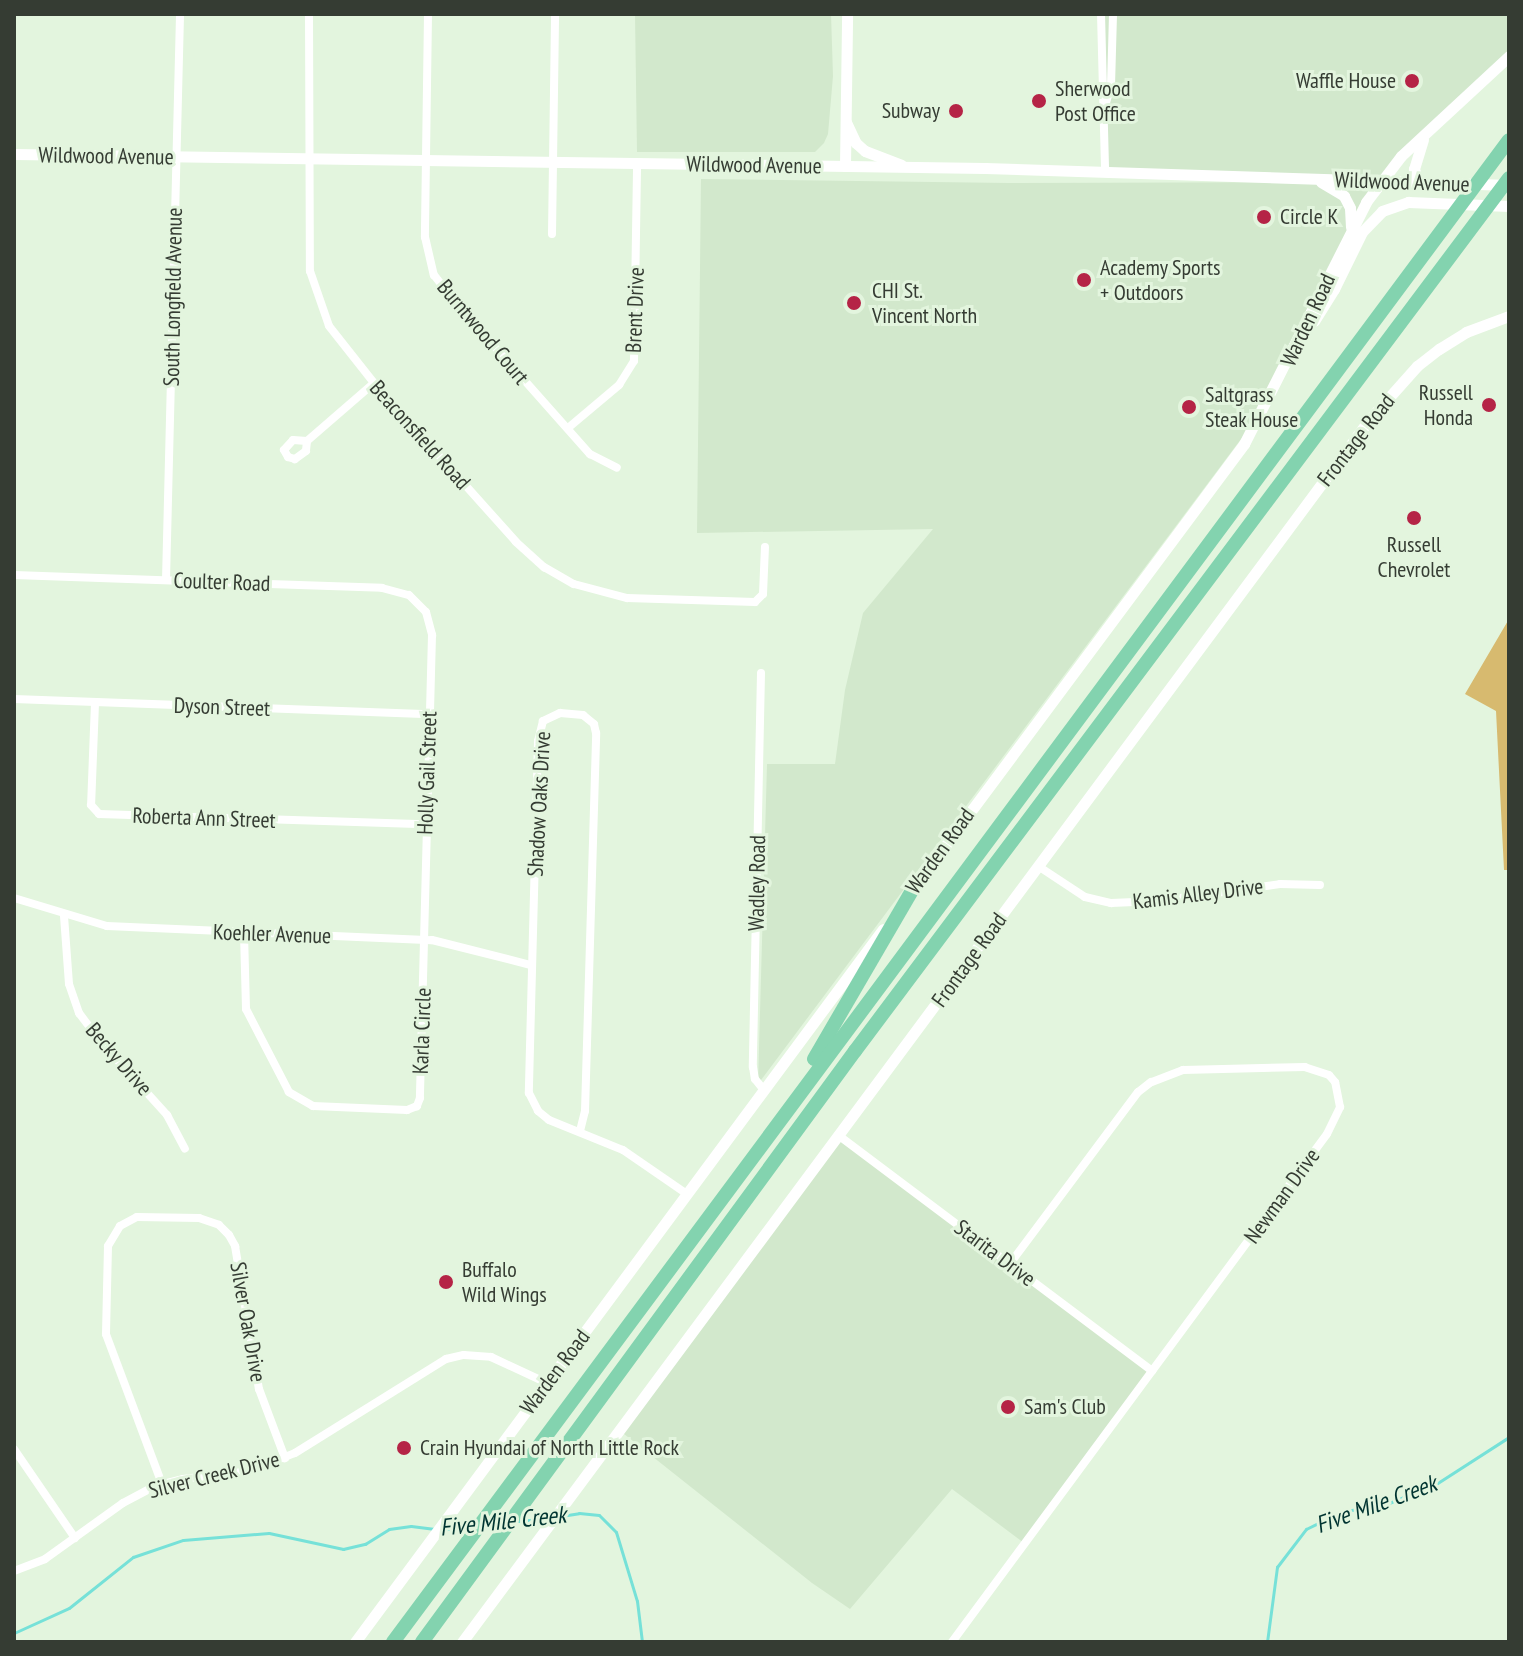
<!DOCTYPE html>
<style>
body{margin:0}
#map{position:relative;width:1523px;height:1656px;overflow:hidden;background:#e3f5de;font-family:"PT Sans Narrow",sans-serif}
div>[style]{position:absolute}
[style*='--x']{left:calc(var(--x)*1px);top:calc(var(--y)*1px);width:calc(var(--w)*1px);rotate:calc(var(--a)*1deg)}
.built>*{inset:0;background:#d2e8cc}
.forest>*{inset:0;background:#d7ba6f}
.stream>*{height:3px;margin:-1.5px;padding:0 1.5px;transform-origin:1.5px;border-radius:1.5px;background:#76e1d8}
.street>*{height:8px;margin:-4px;padding:0 4px;transform-origin:4px;border-radius:4px;background:#fff}
.secondary>*{height:11px;margin:-5.5px;padding:0 5.5px;transform-origin:5.5px;border-radius:5.5px;background:#fff}
.highway>*{height:14px;margin:-7px;padding:0 7px;transform-origin:7px;border-radius:7px;background:#83d3af}
.dots>*{width:22px;height:22px;translate:-50% -50%;box-sizing:border-box;border:4px solid #e3f5de;border-radius:50%}
span{translate:-50% -50%;white-space:nowrap;text-align:center;line-height:1.15;-webkit-text-stroke:6px #e3f5de;paint-order:stroke}
.poi-label{font-size:22px;color:#353c33}
.right{translate:-100% -50%;text-align:right}
.left{translate:0 -50%;text-align:left}
.street-label{font-size:22px;color:#353c33}
.water-label{font-size:24px;color:#003431;font-style:italic}
.frame{position:absolute;inset:0;border:16px solid #353c33;pointer-events:none}
</style>
<div id="map">
<div class="built">
<i style="clip-path:polygon(635px 14px,831px 14px,833px 76px,828px 134px,824px 143px,815px 152px,637px 152px)"></i>
<i style="clip-path:polygon(1104px 14px,1509px 14px,1509px 55px,1382px 182px,1268px 403px,758px 1084px,767px 764px,835px 764px,845px 690px,863px 613px,933px 529px,697px 533px,701px 179px,1009px 183px,1358px 182px,1105px 172px)"></i>
<i style="clip-path:polygon(838px 1135px,1152px 1371px,1024px 1543px,952px 1489px,850px 1609px,812px 1583px,619px 1430px)"></i>
</div>
<div class="forest">
<i style="clip-path:polygon(1509px 619px,1509px 870px,1504px 870px,1496px 711px,1465px 694px)"></i>
</div>
<div class="stream">
<i style="--x:561;--y:1516;--w:18;--a:-9"></i>
<i style="--x:579;--y:1513;--w:20;--a:6"></i>
<i style="--x:599;--y:1515;--w:24;--a:45"></i>
<i style="--x:616;--y:1532;--w:72;--a:73.1"></i>
<i style="--x:637;--y:1601;--w:41;--a:83"></i>
<i style="--x:490;--y:1521;--w:16;--a:0"></i>
<i style="--x:518;--y:1521;--w:32;--a:-5"></i>
<i style="--x:443;--y:1530;--w:32;--a:-14"></i>
<i style="--x:14;--y:1633;--w:60;--a:-24.4"></i>
<i style="--x:69;--y:1608;--w:82;--a:-38.6"></i>
<i style="--x:133;--y:1557;--w:53;--a:-18.8"></i>
<i style="--x:183;--y:1540;--w:86;--a:-4.7"></i>
<i style="--x:269;--y:1533;--w:76;--a:12.2"></i>
<i style="--x:343;--y:1549;--w:23;--a:-13"></i>
<i style="--x:365;--y:1544;--w:28;--a:-32"></i>
<i style="--x:389;--y:1529;--w:22;--a:-8"></i>
<i style="--x:411;--y:1526;--w:24;--a:7"></i>
<i style="--x:1267;--y:1642;--w:76;--a:-82.4"></i>
<i style="--x:1277;--y:1567;--w:48;--a:-52.7"></i>
<i style="--x:1306;--y:1529;--w:39;--a:-26"></i>
<i style="--x:1341;--y:1512;--w:49;--a:-10.6"></i>
<i style="--x:1389;--y:1503;--w:51;--a:-22"></i>
<i style="--x:1436;--y:1484;--w:87;--a:-32.8"></i>
</div>
<div class="street">
<i style="--x:309;--y:14;--w:257;--a:89.8"></i>
<i style="--x:310;--y:271;--w:58;--a:70.9"></i>
<i style="--x:329;--y:326;--w:73;--a:51.7"></i>
<i style="--x:374;--y:383;--w:213;--a:48.2"></i>
<i style="--x:516;--y:542;--w:38;--a:42"></i>
<i style="--x:544;--y:567;--w:34;--a:30"></i>
<i style="--x:574;--y:584;--w:55;--a:14.8"></i>
<i style="--x:627;--y:598;--w:128;--a:1.8"></i>
<i style="--x:755;--y:602;--w:11;--a:-45"></i>
<i style="--x:763;--y:594;--w:47;--a:-87.6"></i>
<i style="--x:428;--y:14;--w:223;--a:90.8"></i>
<i style="--x:425;--y:237;--w:39;--a:77"></i>
<i style="--x:434;--y:275;--w:33;--a:52"></i>
<i style="--x:454;--y:301;--w:205;--a:48.4"></i>
<i style="--x:590;--y:454;--w:30;--a:27"></i>
<i style="--x:1101;--y:14;--w:158;--a:88.5"></i>
<i style="--x:1106;--y:103;--w:18;--a:-74"></i>
<i style="--x:1111;--y:86;--w:72;--a:-88.4"></i>
<i style="--x:552;--y:234;--w:220;--a:-89.2"></i>
<i style="--x:568;--y:428;--w:67;--a:-40.1"></i>
<i style="--x:619;--y:385;--w:28;--a:-58"></i>
<i style="--x:634;--y:361;--w:198;--a:-89.1"></i>
<i style="--x:293;--y:440;--w:14;--a:4"></i>
<i style="--x:307;--y:441;--w:10;--a:96"></i>
<i style="--x:306;--y:451;--w:14;--a:144"></i>
<i style="--x:295;--y:459;--w:7;--a:-164"></i>
<i style="--x:288;--y:457;--w:8;--a:-120"></i>
<i style="--x:284;--y:450;--w:13;--a:-48"></i>
<i style="--x:307;--y:441;--w:89;--a:-40.9"></i>
<i style="--x:14;--y:575;--w:368;--a:2"></i>
<i style="--x:382;--y:588;--w:28;--a:15"></i>
<i style="--x:409;--y:595;--w:24;--a:45"></i>
<i style="--x:426;--y:612;--w:24;--a:75"></i>
<i style="--x:432;--y:635;--w:463;--a:91.5"></i>
<i style="--x:420;--y:1098;--w:9;--a:111"></i>
<i style="--x:417;--y:1106;--w:11;--a:158"></i>
<i style="--x:407;--y:1110;--w:94;--a:-177.6"></i>
<i style="--x:313;--y:1106;--w:28;--a:-150"></i>
<i style="--x:289;--y:1092;--w:93;--a:-117.4"></i>
<i style="--x:246;--y:1009;--w:77;--a:-91.5"></i>
<i style="--x:166;--y:580;--w:566;--a:-88.58"></i>
<i style="--x:761;--y:673;--w:394;--a:91.2"></i>
<i style="--x:753;--y:1067;--w:12;--a:81"></i>
<i style="--x:755;--y:1079;--w:14;--a:51"></i>
<i style="--x:14;--y:699;--w:416;--a:2.1"></i>
<i style="--x:95;--y:703;--w:102;--a:92.2"></i>
<i style="--x:91;--y:805;--w:12;--a:48"></i>
<i style="--x:99;--y:814;--w:326;--a:1.8"></i>
<i style="--x:1038;--y:866;--w:56;--a:33.4"></i>
<i style="--x:1085;--y:897;--w:27;--a:13"></i>
<i style="--x:1111;--y:903;--w:47;--a:-2.4"></i>
<i style="--x:1158;--y:901;--w:123;--a:-7.9"></i>
<i style="--x:1280;--y:884;--w:40;--a:1.4"></i>
<i style="--x:14;--y:898;--w:97;--a:16.8"></i>
<i style="--x:107;--y:926;--w:325;--a:2.5"></i>
<i style="--x:432;--y:940;--w:102;--a:14.2"></i>
<i style="--x:64;--y:916;--w:68;--a:85.8"></i>
<i style="--x:69;--y:984;--w:31;--a:71"></i>
<i style="--x:79;--y:1013;--w:35;--a:53"></i>
<i style="--x:100;--y:1041;--w:100;--a:47.8"></i>
<i style="--x:167;--y:1115;--w:38;--a:62"></i>
<i style="--x:580;--y:1131;--w:21;--a:-76"></i>
<i style="--x:585;--y:1111;--w:378;--a:-88.3"></i>
<i style="--x:596;--y:733;--w:9;--a:-103"></i>
<i style="--x:594;--y:724;--w:14;--a:-141"></i>
<i style="--x:583;--y:715;--w:23;--a:-175"></i>
<i style="--x:560;--y:713;--w:19;--a:155"></i>
<i style="--x:543;--y:721;--w:21;--a:104"></i>
<i style="--x:538;--y:741;--w:352;--a:91.5"></i>
<i style="--x:529;--y:1093;--w:20;--a:63"></i>
<i style="--x:538;--y:1111;--w:14;--a:39"></i>
<i style="--x:549;--y:1120;--w:80;--a:22.1"></i>
<i style="--x:623;--y:1150;--w:78;--a:34.5"></i>
<i style="--x:838;--y:1135;--w:393;--a:36.9"></i>
<i style="--x:14;--y:1449;--w:108;--a:55.6"></i>
<i style="--x:162;--y:1484;--w:160;--a:-110.5"></i>
<i style="--x:106;--y:1334;--w:88;--a:-88.7"></i>
<i style="--x:108;--y:1246;--w:23;--a:-59"></i>
<i style="--x:120;--y:1226;--w:19;--a:-28"></i>
<i style="--x:137;--y:1217;--w:62;--a:0.9"></i>
<i style="--x:199;--y:1218;--w:21;--a:19"></i>
<i style="--x:219;--y:1225;--w:14;--a:45"></i>
<i style="--x:229;--y:1235;--w:13;--a:61"></i>
<i style="--x:235;--y:1246;--w:145;--a:80.5"></i>
<i style="--x:259;--y:1389;--w:74;--a:69.4"></i>
<i style="--x:14;--y:1571;--w:33;--a:-21"></i>
<i style="--x:45;--y:1559;--w:96;--a:-35.7"></i>
<i style="--x:123;--y:1503;--w:36;--a:-28"></i>
<i style="--x:155;--y:1486;--w:29;--a:-14"></i>
<i style="--x:183;--y:1479;--w:66;--a:-6.9"></i>
<i style="--x:249;--y:1471;--w:49;--a:-21.4"></i>
<i style="--x:295;--y:1453;--w:178;--a:-31.9"></i>
<i style="--x:446;--y:1359;--w:18;--a:-13"></i>
<i style="--x:464;--y:1355;--w:27;--a:4"></i>
<i style="--x:491;--y:1357;--w:62;--a:24.9"></i>
<i style="--x:952;--y:1642;--w:631;--a:-53.57"></i>
<i style="--x:1327;--y:1134;--w:30;--a:-64"></i>
<i style="--x:1340;--y:1107;--w:25;--a:-101"></i>
<i style="--x:1335;--y:1082;--w:9;--a:-131"></i>
<i style="--x:1329;--y:1075;--w:25;--a:-162"></i>
<i style="--x:1305;--y:1067;--w:122;--a:178.6"></i>
<i style="--x:1183;--y:1070;--w:34;--a:159"></i>
<i style="--x:1151;--y:1082;--w:16;--a:142"></i>
<i style="--x:1138;--y:1092;--w:214;--a:126.7"></i>
</div>
<div class="secondary">
<i style="--x:846;--y:122;--w:23;--a:65"></i>
<i style="--x:856;--y:143;--w:12;--a:42"></i>
<i style="--x:865;--y:151;--w:39;--a:21"></i>
<i style="--x:14;--y:154;--w:971;--a:0.83"></i>
<i style="--x:985;--y:168;--w:524;--a:1.86"></i>
<i style="--x:845;--y:166;--w:152;--a:-89.2"></i>
<i style="--x:1321;--y:182;--w:27;--a:31"></i>
<i style="--x:1344;--y:196;--w:13;--a:63"></i>
<i style="--x:1350;--y:208;--w:19;--a:87"></i>
<i style="--x:1419;--y:183;--w:15;--a:-110"></i>
<i style="--x:1414;--y:169;--w:31;--a:-73"></i>
<i style="--x:1314;--y:321;--w:38;--a:-58"></i>
<i style="--x:1334;--y:289;--w:64;--a:-63.8"></i>
<i style="--x:1362;--y:232;--w:29;--a:-46"></i>
<i style="--x:1382;--y:211;--w:28;--a:-19"></i>
<i style="--x:1408;--y:202;--w:101;--a:2.3"></i>
<i style="--x:910;--y:893;--w:560;--a:-53.36"></i>
<i style="--x:1244;--y:444;--w:271;--a:-63.2"></i>
<i style="--x:1366;--y:202;--w:58;--a:-52.7"></i>
<i style="--x:1401;--y:156;--w:147;--a:-42.8"></i>
<i style="--x:355;--y:1642;--w:887;--a:-53.48"></i>
<i style="--x:462;--y:1642;--w:1520;--a:-53.42"></i>
<i style="--x:1368;--y:421;--w:74;--a:-48.3"></i>
<i style="--x:1417;--y:366;--w:28;--a:-38"></i>
<i style="--x:1439;--y:349;--w:32;--a:-32"></i>
<i style="--x:1466;--y:332;--w:46;--a:-20.4"></i>
</div>
<div class="highway">
<i style="--x:814;--y:1059;--w:199;--a:-59.8"></i>
<i style="--x:393;--y:1642;--w:1871;--a:-53.39"></i>
<i style="--x:422;--y:1642;--w:733;--a:-53.77"></i>
<i style="--x:855;--y:1051;--w:1091;--a:-53.16"></i>
</div>
<div class="dots">
<i style="left:1412px;top:81px;background:#b52446"></i>
<i style="left:1039px;top:101px;background:#b52446"></i>
<i style="left:956px;top:111px;background:#b52446"></i>
<i style="left:1264px;top:217px;background:#b52446"></i>
<i style="left:1084px;top:280px;background:#b52446"></i>
<i style="left:854px;top:303px;background:#b52446"></i>
<i style="left:1489px;top:405px;background:#b52446"></i>
<i style="left:1189px;top:407px;background:#b52446"></i>
<i style="left:1414px;top:518px;background:#b52446"></i>
<i style="left:446px;top:1282px;background:#b52446"></i>
<i style="left:1008px;top:1407px;background:#b52446"></i>
<i style="left:404px;top:1448px;background:#b52446"></i>
</div>
<div class="poi-label">
<span class="right" style="left:1396px;top:81px">Waffle House</span>
<span class="left" style="left:1055px;top:101px">Sherwood<br>Post Office</span>
<span class="right" style="left:940px;top:111px">Subway</span>
<span class="left" style="left:1280px;top:217px">Circle K</span>
<span class="left" style="left:1100px;top:280px">Academy Sports<br>+ Outdoors</span>
<span class="left" style="left:872px;top:303px">CHI St.<br>Vincent North</span>
<span class="right" style="left:1473px;top:405px">Russell<br>Honda</span>
<span class="left" style="left:1205px;top:407px">Saltgrass<br>Steak House</span>
<span style="left:1414px;top:557px">Russell<br>Chevrolet</span>
<span class="left" style="left:462px;top:1282px">Buffalo<br>Wild Wings</span>
<span class="left" style="left:1024px;top:1407px">Sam's Club</span>
<span class="left" style="left:420px;top:1448px">Crain Hyundai of North Little Rock</span>
</div>
<div class="street-label">
<span style="left:106px;top:156px;rotate:1deg">Wildwood Avenue</span>
<span style="left:754px;top:165px;rotate:1deg">Wildwood Avenue</span>
<span style="left:1402px;top:182px;rotate:2deg">Wildwood Avenue</span>
<span style="left:173px;top:297px;rotate:-89deg">South Longfield Avenue</span>
<span style="left:635px;top:310px;rotate:-88deg">Brent Drive</span>
<span style="left:1308px;top:320px;rotate:-65deg">Warden Road</span>
<span style="left:483px;top:332px;rotate:50deg">Burntwood Court</span>
<span style="left:420px;top:435px;rotate:48deg">Beaconsfield Road</span>
<span style="left:1356px;top:440px;rotate:-52deg">Frontage Road</span>
<span style="left:222px;top:582px;rotate:2deg">Coulter Road</span>
<span style="left:222px;top:707px;rotate:2deg">Dyson Street</span>
<span style="left:427px;top:773px;rotate:-88deg">Holly Gail Street</span>
<span style="left:539px;top:804px;rotate:-87deg">Shadow Oaks Drive</span>
<span style="left:204px;top:818px;rotate:2deg">Roberta Ann Street</span>
<span style="left:940px;top:851px;rotate:-54deg">Warden Road</span>
<span style="left:757px;top:883px;rotate:-89deg">Wadley Road</span>
<span style="left:1198px;top:894px;rotate:-7deg">Kamis Alley Drive</span>
<span style="left:272px;top:934px;rotate:2deg">Koehler Avenue</span>
<span style="left:969px;top:960px;rotate:-54deg">Frontage Road</span>
<span style="left:422px;top:1031px;rotate:-88deg">Karla Circle</span>
<span style="left:119px;top:1059px;rotate:49deg">Becky Drive</span>
<span style="left:1282px;top:1196px;rotate:-54deg">Newman Drive</span>
<span style="left:995px;top:1253px;rotate:37deg">Starita Drive</span>
<span style="left:248px;top:1322px;rotate:80deg">Silver Oak Drive</span>
<span style="left:555px;top:1372px;rotate:-53deg">Warden Road</span>
<span style="left:214px;top:1475px;rotate:-14deg">Silver Creek Drive</span>
</div>
<div class="water-label">
<span style="left:1376px;top:1504px;rotate:-20deg">Five Mile Creek</span>
<span style="left:503px;top:1521px;rotate:-6deg">Five Mile Creek</span>
</div>
<div class="frame"></div>
</div>
